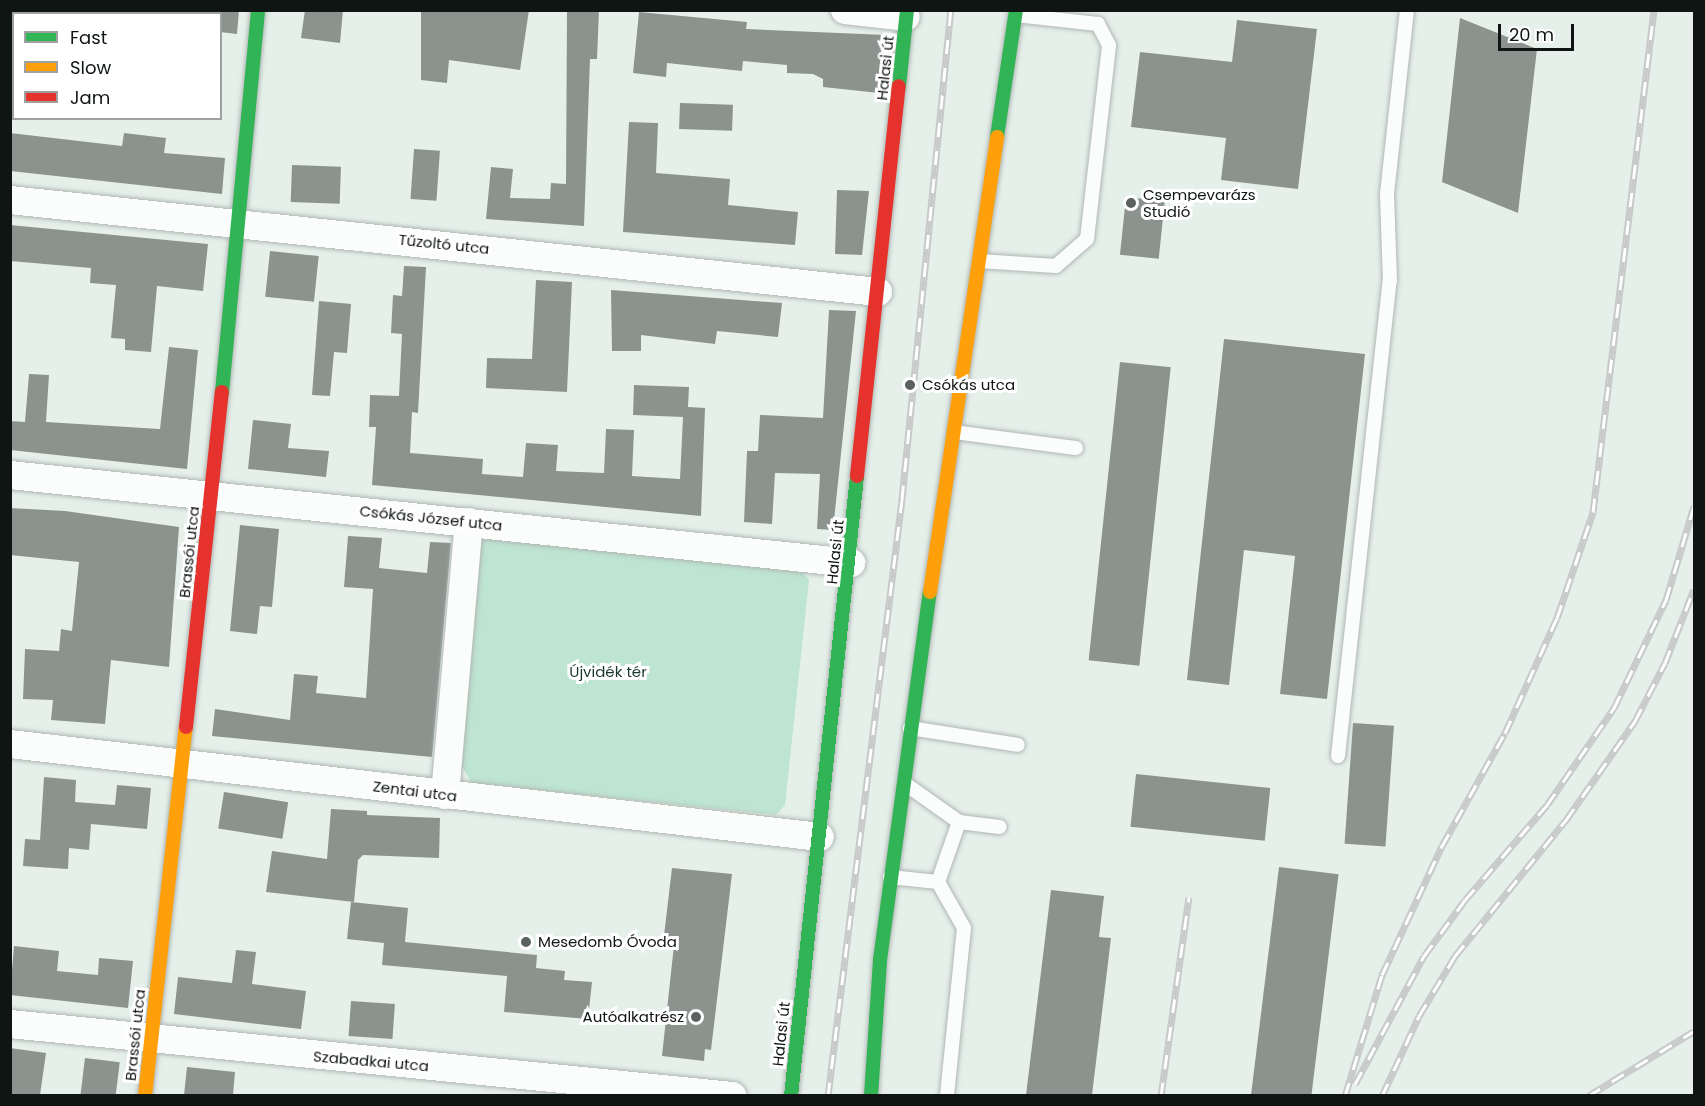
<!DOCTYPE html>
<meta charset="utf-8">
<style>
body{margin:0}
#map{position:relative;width:1705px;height:1106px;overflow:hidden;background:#e6f0eb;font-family:Poppins,sans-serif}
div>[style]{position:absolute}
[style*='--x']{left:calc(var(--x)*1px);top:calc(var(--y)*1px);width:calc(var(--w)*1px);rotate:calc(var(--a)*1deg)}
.green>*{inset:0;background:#bee4d2}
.building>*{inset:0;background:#8c938f;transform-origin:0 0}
.roads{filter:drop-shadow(0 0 2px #b0b7b3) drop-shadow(0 0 2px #b0b7b3)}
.lane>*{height:14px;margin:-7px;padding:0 7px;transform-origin:7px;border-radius:7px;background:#fbfdfc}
.street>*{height:28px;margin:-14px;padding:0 14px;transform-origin:14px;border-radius:14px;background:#fbfdfc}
.fast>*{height:14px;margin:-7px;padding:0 7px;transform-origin:7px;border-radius:7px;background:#30b455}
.slow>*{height:14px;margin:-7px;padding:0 7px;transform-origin:7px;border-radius:7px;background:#ff9f0a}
.jam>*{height:14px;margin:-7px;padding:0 7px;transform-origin:7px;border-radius:7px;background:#e5322d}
.rail>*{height:7px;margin-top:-3.5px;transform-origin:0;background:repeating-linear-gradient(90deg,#fff 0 14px,#c7cac8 0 28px);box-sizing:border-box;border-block:2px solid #c7cac8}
.dots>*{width:16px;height:16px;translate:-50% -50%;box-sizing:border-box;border:3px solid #fff;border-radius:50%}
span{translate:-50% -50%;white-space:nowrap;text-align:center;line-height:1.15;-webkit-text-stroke:6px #fff;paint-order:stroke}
.street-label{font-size:15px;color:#0f1512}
.poi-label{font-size:15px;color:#0f1512}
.left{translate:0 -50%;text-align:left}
.right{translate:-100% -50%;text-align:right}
.park-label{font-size:15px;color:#18382a}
.frame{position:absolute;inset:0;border:12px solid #0f1512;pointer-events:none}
.legend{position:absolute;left:12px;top:12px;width:210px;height:108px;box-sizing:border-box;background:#fff;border:2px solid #9fa1a0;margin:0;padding:8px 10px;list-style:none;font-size:18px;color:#0f1512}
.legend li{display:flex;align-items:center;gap:12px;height:30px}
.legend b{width:30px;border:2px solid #9fa1a0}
.scale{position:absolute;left:1498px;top:24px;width:76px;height:27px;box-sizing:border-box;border:3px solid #0f1512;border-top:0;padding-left:8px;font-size:18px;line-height:21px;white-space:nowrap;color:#0f1512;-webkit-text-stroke:4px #fff;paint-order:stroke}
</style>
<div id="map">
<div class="green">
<i style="clip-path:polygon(485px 531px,799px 567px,809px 580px,785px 805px,776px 815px,472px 783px,458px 760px,475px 544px)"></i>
</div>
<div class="building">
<i style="clip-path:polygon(220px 10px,239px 10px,237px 34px,220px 32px)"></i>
<i style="clip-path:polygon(305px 10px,343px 10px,340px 43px,301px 38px)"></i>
<i style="clip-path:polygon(421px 10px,529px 10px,520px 70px,449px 60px,447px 83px,421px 80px)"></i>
<i style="clip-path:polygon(567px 10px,599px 10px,597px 59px,590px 59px,584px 226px,486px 219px,491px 167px,513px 169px,510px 198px,550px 199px,551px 183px,566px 184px)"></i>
<i style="clip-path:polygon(639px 12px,747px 22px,746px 29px,886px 35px,879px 93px,823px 87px,823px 79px,813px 74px,787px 73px,787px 65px,743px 61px,742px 71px,667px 63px,666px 77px,633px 73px)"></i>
<i style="clip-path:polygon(1460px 18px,1537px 49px,1518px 213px,1442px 182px)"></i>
<i style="clip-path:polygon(1237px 20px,1317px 29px,1298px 189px,1221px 180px,1226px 138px,1131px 127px,1140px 52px,1232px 62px)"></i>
<i style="left:680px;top:103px;width:53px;height:26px;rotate:2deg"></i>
<i style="clip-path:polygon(629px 122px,658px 123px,656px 173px,730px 179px,728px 205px,798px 212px,795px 245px,623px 232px)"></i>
<i style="clip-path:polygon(10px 133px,122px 146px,124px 133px,166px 138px,164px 153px,225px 158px,222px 194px,10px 171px)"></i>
<i style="left:414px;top:149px;width:26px;height:50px;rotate:4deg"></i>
<i style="left:292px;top:165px;width:49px;height:37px;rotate:2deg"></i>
<i style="clip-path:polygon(837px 190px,869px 191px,862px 255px,835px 254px)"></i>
<i style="left:1126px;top:197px;width:39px;height:58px;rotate:6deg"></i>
<i style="clip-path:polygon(10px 225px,208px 244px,203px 291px,157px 286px,151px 352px,125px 350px,125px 339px,111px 338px,116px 285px,90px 283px,91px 268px,10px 261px)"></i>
<i style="left:270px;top:251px;width:49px;height:46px;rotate:6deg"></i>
<i style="clip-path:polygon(404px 266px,426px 267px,418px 413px,412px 412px,410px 453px,483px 459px,482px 474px,523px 477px,526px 443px,558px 445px,556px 471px,604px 473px,606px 429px,634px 430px,632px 476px,680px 479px,683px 417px,633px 415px,634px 385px,689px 387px,688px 407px,705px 408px,701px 516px,372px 485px,376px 427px,369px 427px,370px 395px,399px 396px,402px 334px,391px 333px,393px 295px,402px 296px)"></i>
<i style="clip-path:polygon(536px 280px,572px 282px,567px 392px,486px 388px,487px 358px,532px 359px)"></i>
<i style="clip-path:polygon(611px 290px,782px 303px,778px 337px,717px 331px,715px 344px,641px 335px,641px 351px,612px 351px)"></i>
<i style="clip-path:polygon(319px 301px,351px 304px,347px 353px,334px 352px,330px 396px,312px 395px)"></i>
<i style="clip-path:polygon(829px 310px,856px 311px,833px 530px,817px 529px,820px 474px,775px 473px,772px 524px,744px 522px,747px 451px,758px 451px,760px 415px,823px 418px)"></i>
<i style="clip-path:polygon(1224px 339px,1365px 354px,1327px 699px,1280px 694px,1295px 556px,1244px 550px,1229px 685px,1187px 680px)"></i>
<i style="clip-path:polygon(169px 347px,198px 350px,187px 469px,10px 450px,10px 421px,25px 422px,29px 374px,49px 375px,46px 422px,160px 429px)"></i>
<i style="left:1120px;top:362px;width:51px;height:300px;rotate:6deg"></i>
<i style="clip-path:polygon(253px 420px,291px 424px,288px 448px,329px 451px,326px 477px,248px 469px)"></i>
<i style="clip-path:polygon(10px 508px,65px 511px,179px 527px,169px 667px,111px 660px,105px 724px,51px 720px,53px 700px,23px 699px,25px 649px,59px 651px,61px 629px,72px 631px,79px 562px,10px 555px)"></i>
<i style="clip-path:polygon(240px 525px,279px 529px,272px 607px,260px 606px,257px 634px,230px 631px)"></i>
<i style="clip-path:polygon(348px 536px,382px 538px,379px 568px,427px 573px,430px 542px,451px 543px,432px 757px,212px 736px,215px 709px,290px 720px,294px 674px,318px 676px,316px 693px,366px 698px,373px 589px,344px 587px)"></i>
<i style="left:1353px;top:723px;width:41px;height:121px;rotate:4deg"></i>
<i style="left:1136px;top:774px;width:135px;height:53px;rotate:6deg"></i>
<i style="clip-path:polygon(44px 777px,76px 780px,75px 802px,115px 805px,117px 785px,151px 788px,147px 829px,91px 824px,89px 850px,69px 848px,68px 869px,23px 866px,25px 839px,40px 840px)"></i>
<i style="left:224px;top:792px;width:65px;height:37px;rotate:9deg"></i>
<i style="clip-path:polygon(331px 809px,367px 811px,367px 815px,440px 818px,439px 858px,363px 855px,358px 860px,354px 902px,266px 892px,272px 851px,327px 859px)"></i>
<i style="left:1279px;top:867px;width:60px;height:230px;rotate:7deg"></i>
<i style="clip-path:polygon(672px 868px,732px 874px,711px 1050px,705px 1049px,704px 1061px,662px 1056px,674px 945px,663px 944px)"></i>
<i style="clip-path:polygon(1051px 890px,1104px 896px,1099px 937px,1111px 938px,1092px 1095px,1026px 1095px)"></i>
<i style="clip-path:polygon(351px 902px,408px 908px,405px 942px,537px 955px,536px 968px,565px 971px,564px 980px,592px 982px,588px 1019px,504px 1012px,507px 976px,382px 965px,384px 943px,347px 939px)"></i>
<i style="clip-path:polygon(14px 946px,59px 951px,57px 971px,98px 975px,99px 958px,133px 961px,128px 1008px,10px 995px)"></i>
<i style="clip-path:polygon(236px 950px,256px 952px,252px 984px,306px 991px,301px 1029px,174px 1014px,178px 977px,232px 983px)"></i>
<i style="left:351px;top:1001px;width:44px;height:35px;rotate:4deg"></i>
<i style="clip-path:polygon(10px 1048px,46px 1053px,40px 1095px,10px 1095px)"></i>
<i style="left:85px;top:1058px;width:35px;height:37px;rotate:7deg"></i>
<i style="clip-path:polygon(187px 1067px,235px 1072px,233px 1095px,184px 1095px)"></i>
</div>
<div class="roads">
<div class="lane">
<i style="--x:979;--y:261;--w:77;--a:3.7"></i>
<i style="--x:1056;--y:266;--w:41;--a:-41.1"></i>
<i style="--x:1087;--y:239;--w:195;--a:-83.5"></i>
<i style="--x:1109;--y:45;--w:24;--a:-118"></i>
<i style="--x:1098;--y:24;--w:83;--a:-173.8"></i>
<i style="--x:954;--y:432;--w:123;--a:7.5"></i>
<i style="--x:910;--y:728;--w:109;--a:8.9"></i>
<i style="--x:1338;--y:756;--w:478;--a:-83.8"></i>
<i style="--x:1390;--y:281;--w:87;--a:-92"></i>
<i style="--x:1387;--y:194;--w:185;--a:-83.8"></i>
<i style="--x:904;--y:783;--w:67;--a:35.3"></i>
<i style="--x:959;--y:822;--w:41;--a:7"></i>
<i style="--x:890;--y:877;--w:48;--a:5.9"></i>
<i style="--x:938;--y:882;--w:53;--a:60.5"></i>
<i style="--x:964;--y:928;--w:169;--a:95.8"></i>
<i style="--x:938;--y:882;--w:64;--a:-70.7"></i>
</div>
<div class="street">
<i style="--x:845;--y:10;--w:61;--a:6.5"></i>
<i style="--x:10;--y:200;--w:873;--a:6.05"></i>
<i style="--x:10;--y:475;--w:846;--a:5.97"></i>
<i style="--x:10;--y:744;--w:815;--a:6.55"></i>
<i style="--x:445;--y:795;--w:274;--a:-85"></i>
<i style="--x:10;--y:1024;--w:726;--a:5.69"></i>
</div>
<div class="fast">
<i style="--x:899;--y:86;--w:76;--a:-84"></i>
<i style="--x:997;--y:137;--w:128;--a:-81.5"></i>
<i style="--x:222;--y:392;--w:384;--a:-84.6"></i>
<i style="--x:791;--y:1096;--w:624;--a:-83.92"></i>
<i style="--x:871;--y:1096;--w:136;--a:-86.2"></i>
<i style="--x:880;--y:960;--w:371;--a:-82.3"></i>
</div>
<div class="slow">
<i style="--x:930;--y:592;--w:460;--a:-81.6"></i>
<i style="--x:145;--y:1096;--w:371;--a:-83.7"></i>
</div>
<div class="jam">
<i style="--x:857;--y:476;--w:392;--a:-83.9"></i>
<i style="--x:186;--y:727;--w:337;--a:-83.9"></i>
</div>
</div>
<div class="rail">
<i style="--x:1355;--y:1084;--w:145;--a:-61.7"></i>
<i style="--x:1424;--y:956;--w:69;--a:-53.8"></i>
<i style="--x:1465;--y:900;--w:125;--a:-49.2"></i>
<i style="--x:1547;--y:805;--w:118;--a:-55.4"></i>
<i style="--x:1614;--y:708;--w:120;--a:-64.3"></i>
<i style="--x:1666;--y:600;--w:98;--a:-73.4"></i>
<i style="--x:828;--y:1096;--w:602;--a:-82.93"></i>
<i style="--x:902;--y:499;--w:491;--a:-84.3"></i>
<i style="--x:1161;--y:1096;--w:201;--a:-82"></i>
<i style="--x:1345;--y:1096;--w:127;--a:-73"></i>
<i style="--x:1382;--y:975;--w:142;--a:-65.1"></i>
<i style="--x:1442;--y:846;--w:129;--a:-60.9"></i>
<i style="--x:1505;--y:733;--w:126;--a:-65.7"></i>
<i style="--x:1557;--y:618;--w:112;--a:-71.2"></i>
<i style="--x:1593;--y:512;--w:506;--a:-83.07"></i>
<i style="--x:1382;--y:1096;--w:88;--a:-65.2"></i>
<i style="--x:1419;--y:1016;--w:70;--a:-59"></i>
<i style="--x:1455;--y:956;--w:176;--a:-50.8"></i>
<i style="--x:1566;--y:820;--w:121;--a:-55.1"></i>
<i style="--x:1635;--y:721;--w:65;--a:-62.7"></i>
<i style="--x:1665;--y:663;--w:79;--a:-68.6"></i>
<i style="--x:1588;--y:1096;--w:124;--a:-31.5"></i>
</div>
<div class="dots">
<i style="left:1131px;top:203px;background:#5a625e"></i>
<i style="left:910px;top:385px;background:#5a625e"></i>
<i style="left:526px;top:942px;background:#5a625e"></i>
<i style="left:696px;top:1017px;background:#5a625e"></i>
</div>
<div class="street-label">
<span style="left:885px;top:68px;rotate:-84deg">Halasi út</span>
<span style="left:444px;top:244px;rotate:6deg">Tűzoltó utca</span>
<span style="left:431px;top:518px;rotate:6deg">Csókás József utca</span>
<span style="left:189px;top:552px;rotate:-84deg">Brassói utca</span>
<span style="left:835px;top:552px;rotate:-84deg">Halasi út</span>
<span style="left:415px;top:791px;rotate:7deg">Zentai utca</span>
<span style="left:781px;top:1034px;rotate:-84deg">Halasi út</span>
<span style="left:135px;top:1035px;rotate:-84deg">Brassói utca</span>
<span style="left:371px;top:1061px;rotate:5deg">Szabadkai utca</span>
</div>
<div class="poi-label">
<span class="left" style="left:1143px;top:203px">Csempevarázs<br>Studió</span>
<span class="left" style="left:922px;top:385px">Csókás utca</span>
<span class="left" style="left:538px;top:942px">Mesedomb Óvoda</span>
<span class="right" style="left:684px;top:1017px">Autóalkatrész</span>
</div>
<div class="park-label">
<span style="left:608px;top:672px">Újvidék tér</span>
</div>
<div class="frame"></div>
<ul class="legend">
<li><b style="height:8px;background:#30b455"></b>Fast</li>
<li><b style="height:8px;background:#ff9f0a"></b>Slow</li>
<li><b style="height:8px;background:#e5322d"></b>Jam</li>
</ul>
<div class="scale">20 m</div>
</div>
